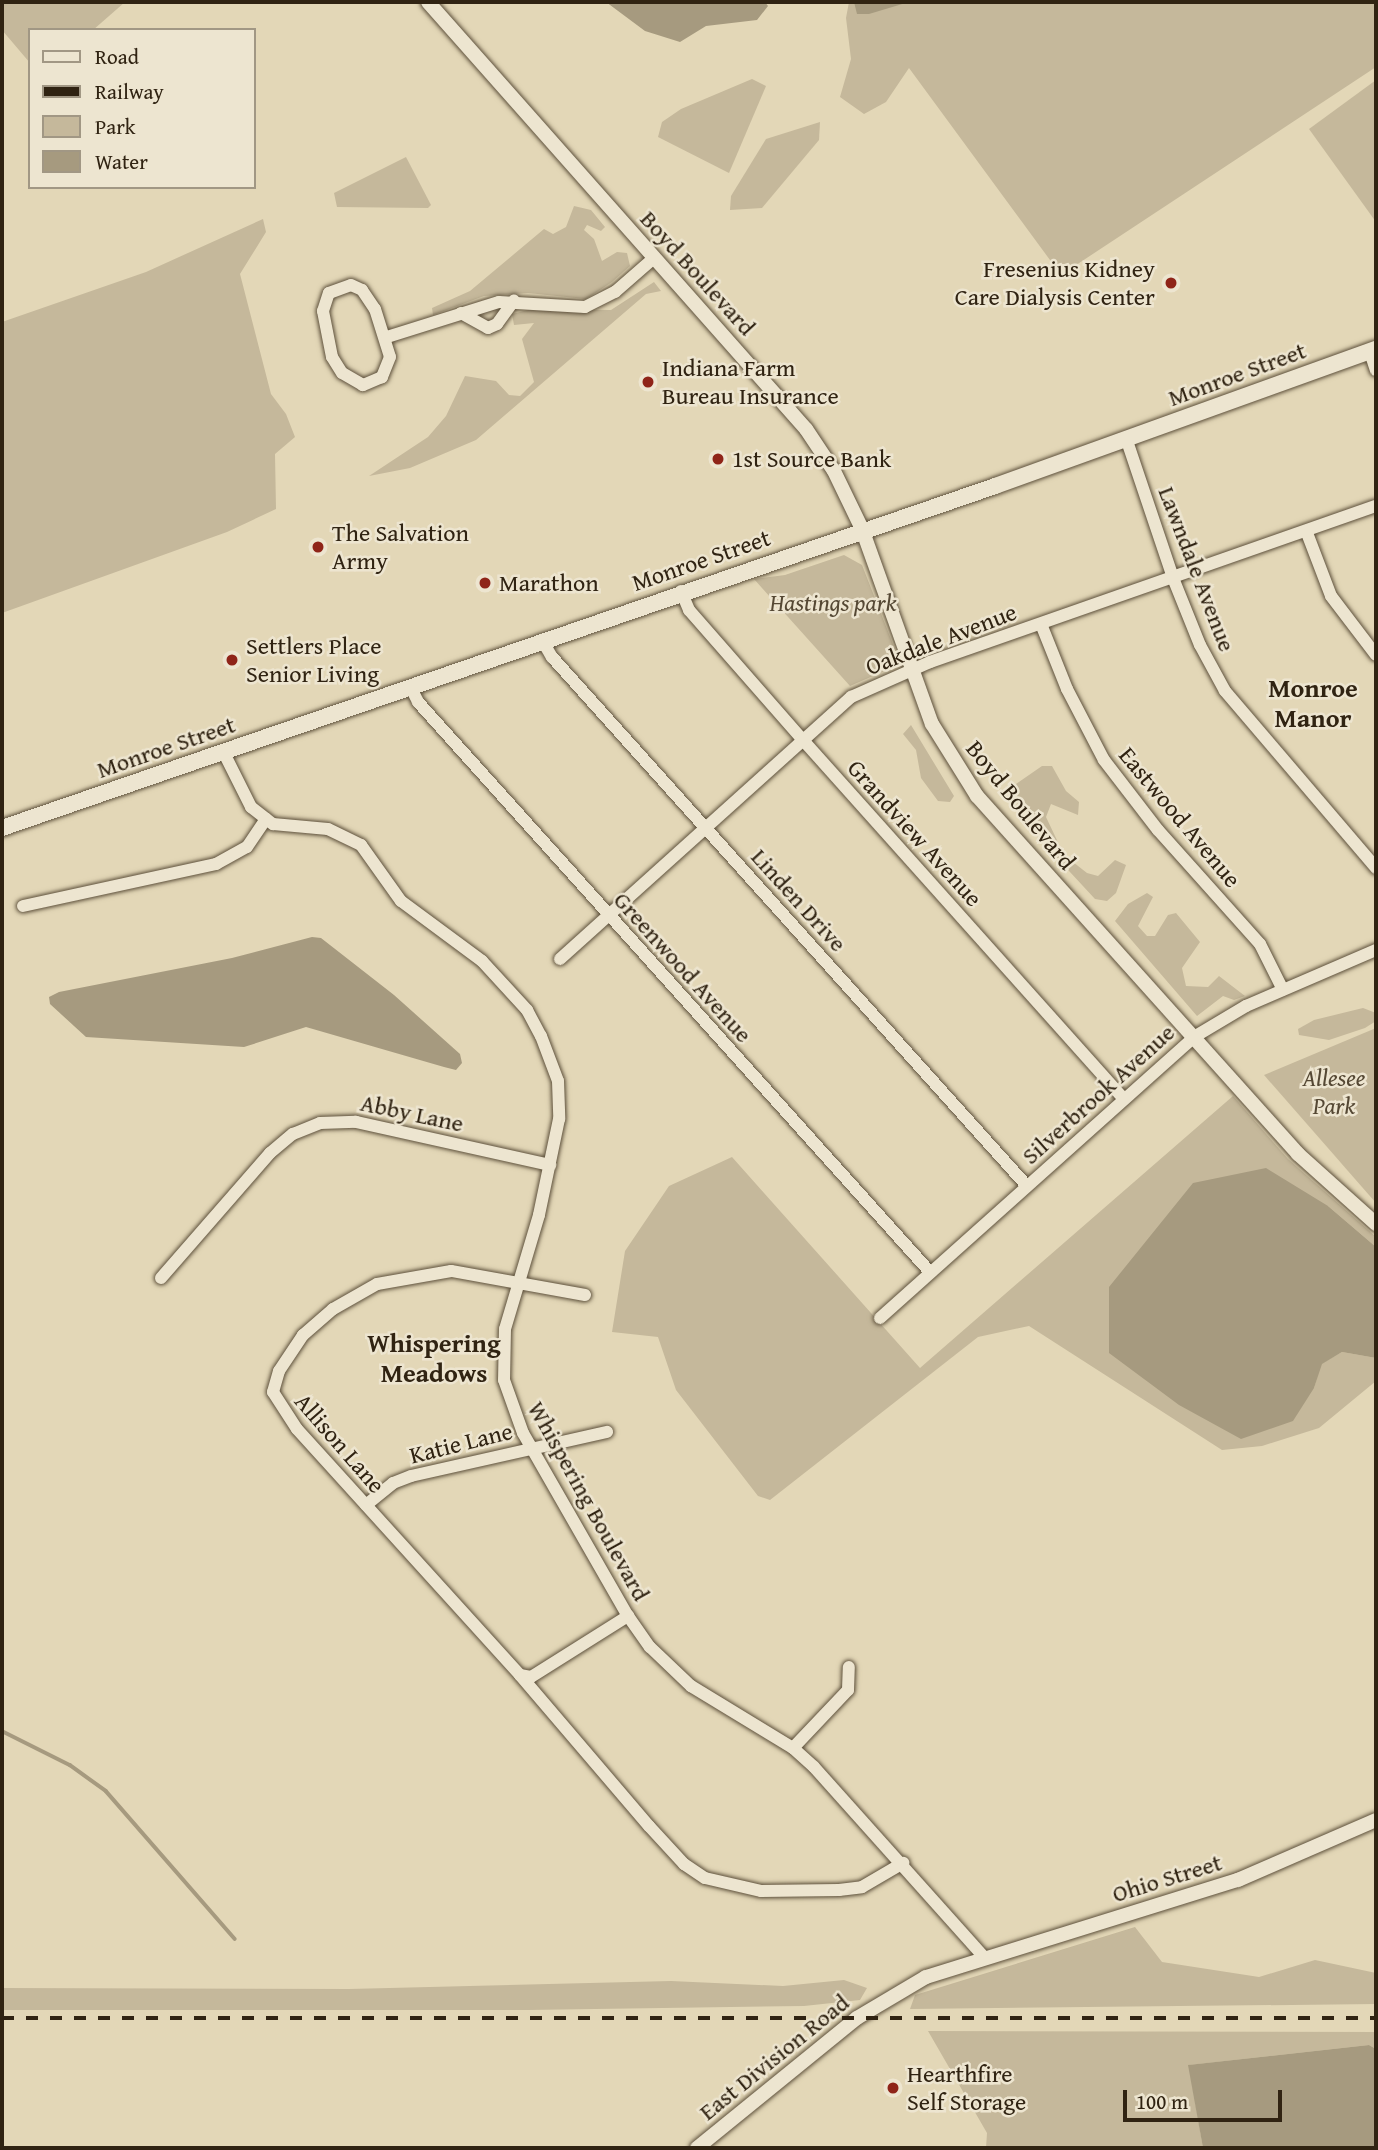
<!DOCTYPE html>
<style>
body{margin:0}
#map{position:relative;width:1378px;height:2150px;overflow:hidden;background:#e3d7b7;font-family:"Gentium Book Plus",serif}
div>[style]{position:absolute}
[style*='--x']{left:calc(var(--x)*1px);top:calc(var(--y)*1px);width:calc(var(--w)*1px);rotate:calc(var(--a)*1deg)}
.green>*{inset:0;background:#c5b89b}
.water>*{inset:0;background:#a69a7f}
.stream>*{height:3.5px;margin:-1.75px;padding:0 1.75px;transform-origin:1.75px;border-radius:1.75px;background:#a69a7f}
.roads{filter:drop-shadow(0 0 2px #5d503b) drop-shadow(0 0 2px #5d503b)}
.minor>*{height:12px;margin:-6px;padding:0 6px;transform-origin:6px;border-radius:6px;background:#ede5d0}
.tertiary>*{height:14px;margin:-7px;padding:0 7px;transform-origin:7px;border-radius:7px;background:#ede5d0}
.secondary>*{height:16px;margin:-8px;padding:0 8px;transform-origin:8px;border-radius:8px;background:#ede5d0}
.rail>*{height:3.5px;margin-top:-1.75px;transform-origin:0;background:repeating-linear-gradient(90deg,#302312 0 12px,transparent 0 24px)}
.dots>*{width:19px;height:19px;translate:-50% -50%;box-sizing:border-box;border:4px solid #ede5d0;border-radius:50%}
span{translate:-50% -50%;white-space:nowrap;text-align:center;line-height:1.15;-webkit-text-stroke:5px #ede5d0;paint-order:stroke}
.poi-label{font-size:24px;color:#302312}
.right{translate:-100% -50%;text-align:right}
.left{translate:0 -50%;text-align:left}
.street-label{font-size:24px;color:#302312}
.park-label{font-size:24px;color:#554834;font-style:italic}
.neighbourhood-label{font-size:26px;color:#302312;font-weight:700}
.frame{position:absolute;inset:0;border:4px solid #302312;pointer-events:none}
.legend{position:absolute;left:28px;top:28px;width:228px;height:161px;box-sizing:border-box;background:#ede5d0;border:2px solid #a19784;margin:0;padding:9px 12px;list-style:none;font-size:21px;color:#302312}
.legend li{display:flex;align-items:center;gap:14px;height:35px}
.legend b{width:35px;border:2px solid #a19784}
.scale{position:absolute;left:1123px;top:2090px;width:159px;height:32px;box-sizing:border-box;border:4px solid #302312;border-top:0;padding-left:9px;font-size:21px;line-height:24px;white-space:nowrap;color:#302312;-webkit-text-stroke:5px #ede5d0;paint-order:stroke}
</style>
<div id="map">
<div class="green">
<i style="clip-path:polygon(2px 2px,125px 2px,93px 30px,30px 30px,30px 63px,2px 30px)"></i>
<i style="clip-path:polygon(849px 2px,1376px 2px,1376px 67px,1061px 275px,909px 68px,886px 102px,864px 114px,840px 97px,851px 59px,846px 18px)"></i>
<i style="clip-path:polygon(752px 79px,766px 86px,729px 173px,658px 137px,662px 122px,681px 109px)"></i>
<i style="clip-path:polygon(1376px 80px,1376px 222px,1309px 129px)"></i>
<i style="clip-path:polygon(820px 122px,819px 140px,762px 208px,730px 210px,731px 196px,766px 139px)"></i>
<i style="clip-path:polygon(406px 157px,431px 205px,428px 208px,337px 207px,334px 193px)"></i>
<i style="clip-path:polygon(574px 206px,591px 210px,605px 227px,601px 231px,587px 225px,584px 230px,594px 239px,602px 261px,617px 252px,627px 253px,630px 266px,612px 282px,586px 299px,528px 293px,484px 296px,433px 315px,432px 308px,470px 291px,544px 229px,553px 234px,566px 227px)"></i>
<i style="clip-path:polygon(263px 219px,266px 232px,240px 274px,271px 394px,286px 414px,295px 437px,275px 454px,276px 509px,227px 532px,2px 613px,2px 322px,146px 272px)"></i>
<i style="clip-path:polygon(654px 282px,661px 291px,646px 294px,476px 440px,410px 468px,369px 476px,428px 437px,446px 416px,465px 376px,496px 381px,509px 395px,520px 396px,534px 382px,522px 339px,534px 323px,514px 325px,512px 314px,532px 309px,611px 310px)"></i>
<i style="clip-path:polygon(844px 555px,862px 565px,896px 652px,896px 666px,850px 686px,754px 579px,785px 575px)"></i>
<i style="clip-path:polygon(911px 725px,954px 796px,950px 802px,938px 801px,921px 778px,916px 750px,903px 734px)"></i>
<i style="clip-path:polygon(1042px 766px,1052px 766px,1066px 791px,1079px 802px,1078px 815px,1051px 804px,1046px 817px,1064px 855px,1087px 873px,1098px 876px,1115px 860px,1126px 865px,1116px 893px,1107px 901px,1095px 899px,1019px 817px,1016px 784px)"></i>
<i style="clip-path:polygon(1147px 893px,1153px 897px,1138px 926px,1147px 936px,1155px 936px,1168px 915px,1176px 913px,1200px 942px,1182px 968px,1186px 986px,1208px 987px,1219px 976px,1245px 996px,1234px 1000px,1223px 996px,1197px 1016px,1115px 921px,1128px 904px)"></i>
<i style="clip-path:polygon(1363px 1008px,1376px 1013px,1376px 1021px,1365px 1028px,1329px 1040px,1299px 1035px,1298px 1029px,1314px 1020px)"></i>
<i style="clip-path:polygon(1376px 1028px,1376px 1203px,1264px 1075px)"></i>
<i style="clip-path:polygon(1233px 1096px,1288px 1159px,1376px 1237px,1376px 1247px,1328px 1206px,1314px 1388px,1321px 1364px,1342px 1352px,1376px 1358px,1376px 1381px,1319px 1428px,1262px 1446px,1222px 1450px,1029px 1326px,978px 1337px,770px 1500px,758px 1496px,676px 1390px,658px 1337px,612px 1332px,625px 1251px,669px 1186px,732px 1157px,920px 1368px)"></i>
<i style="clip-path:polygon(1135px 1927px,1162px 1962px,1259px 1977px,1315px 1960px,1376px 1973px,1376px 2004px,910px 2009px,915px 1995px)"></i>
<i style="clip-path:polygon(844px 1980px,867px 1988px,860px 2000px,804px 2006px,528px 2010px,2px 2010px,2px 1988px,349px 1989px,671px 1981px,783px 1986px)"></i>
<i style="clip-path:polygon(928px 2031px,1376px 2032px,1376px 2049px,1369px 2045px,1189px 2065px,1203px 2148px,986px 2148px,987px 2133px)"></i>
</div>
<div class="water">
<i style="clip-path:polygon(606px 2px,765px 2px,768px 6px,757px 20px,706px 26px,680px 42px,645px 31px)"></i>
<i style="clip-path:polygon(854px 2px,909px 2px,869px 14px,857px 14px)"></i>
<i style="clip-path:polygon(312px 937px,321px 938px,394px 995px,460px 1054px,462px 1063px,456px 1070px,444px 1067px,306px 1027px,244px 1047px,86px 1037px,50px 1004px,49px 997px,59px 992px,232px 958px)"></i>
<i style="clip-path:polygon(1266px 1168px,1328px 1206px,1376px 1247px,1376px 1358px,1342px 1352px,1322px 1364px,1314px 1388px,1293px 1421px,1241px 1439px,1179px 1405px,1109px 1353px,1109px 1287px,1193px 1183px)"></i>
<i style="clip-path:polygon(1369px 2045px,1376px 2049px,1376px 2148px,1203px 2148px,1188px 2065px)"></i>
</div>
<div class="stream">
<i style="--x:2;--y:1731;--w:76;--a:26.6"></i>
<i style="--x:70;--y:1765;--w:44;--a:35.8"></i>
<i style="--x:106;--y:1791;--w:196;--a:48.9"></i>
</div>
<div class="roads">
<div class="minor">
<i style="--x:351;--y:285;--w:12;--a:24"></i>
<i style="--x:362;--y:290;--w:23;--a:56"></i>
<i style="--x:375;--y:309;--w:50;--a:72.6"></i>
<i style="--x:390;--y:357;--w:22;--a:112"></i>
<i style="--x:382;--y:377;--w:21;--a:157"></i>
<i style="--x:363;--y:385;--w:24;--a:-150"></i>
<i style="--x:342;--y:373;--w:19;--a:-122"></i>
<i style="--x:332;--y:357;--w:47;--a:-101.1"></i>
<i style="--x:323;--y:311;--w:19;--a:-72"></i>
<i style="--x:329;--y:293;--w:23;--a:-20"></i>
<i style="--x:461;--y:313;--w:31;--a:29"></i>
<i style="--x:488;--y:328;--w:10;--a:-24"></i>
<i style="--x:497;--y:324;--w:29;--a:-54"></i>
<i style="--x:387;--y:337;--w:117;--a:-17.4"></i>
<i style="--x:499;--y:302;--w:86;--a:3.3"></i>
<i style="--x:585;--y:307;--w:34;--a:-27"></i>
<i style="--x:615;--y:292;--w:52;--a:-41.1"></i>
<i style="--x:1370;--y:352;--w:19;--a:72"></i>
<i style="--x:1126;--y:438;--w:148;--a:71.4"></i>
<i style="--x:1173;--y:578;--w:72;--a:68.1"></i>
<i style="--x:1200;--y:645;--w:52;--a:61.5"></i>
<i style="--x:1225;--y:691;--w:233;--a:49.5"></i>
<i style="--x:1307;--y:533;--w:67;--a:69.1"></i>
<i style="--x:1331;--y:596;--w:74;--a:52.7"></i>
<i style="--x:681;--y:591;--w:21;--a:67"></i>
<i style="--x:689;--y:610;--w:171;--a:48.8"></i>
<i style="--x:802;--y:739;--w:483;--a:48.2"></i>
<i style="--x:1041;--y:624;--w:70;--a:68.2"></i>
<i style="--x:1067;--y:689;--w:80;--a:62.5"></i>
<i style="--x:1104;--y:760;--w:88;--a:52.4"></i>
<i style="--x:1158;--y:830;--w:153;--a:48.2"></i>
<i style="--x:1260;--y:944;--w:51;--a:63.4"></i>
<i style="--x:542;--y:640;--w:20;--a:60"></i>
<i style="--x:552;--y:657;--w:711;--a:48.08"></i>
<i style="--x:410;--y:686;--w:18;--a:63"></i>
<i style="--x:418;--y:702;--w:766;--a:48.07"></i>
<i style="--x:223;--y:751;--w:63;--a:63.4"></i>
<i style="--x:251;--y:807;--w:28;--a:38"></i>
<i style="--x:273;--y:824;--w:55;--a:5.2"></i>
<i style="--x:328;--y:829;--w:37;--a:26"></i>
<i style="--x:361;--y:845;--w:69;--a:54.5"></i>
<i style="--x:401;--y:901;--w:101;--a:36.5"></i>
<i style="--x:482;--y:961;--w:67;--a:47.4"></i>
<i style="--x:527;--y:1010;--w:30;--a:62"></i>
<i style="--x:541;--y:1036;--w:48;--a:69.3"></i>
<i style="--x:558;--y:1081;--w:38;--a:88"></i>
<i style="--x:559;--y:1119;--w:98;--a:101.8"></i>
<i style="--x:539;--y:1215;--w:119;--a:106.6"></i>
<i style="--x:505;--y:1329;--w:51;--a:91.1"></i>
<i style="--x:504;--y:1380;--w:56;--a:70.3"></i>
<i style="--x:523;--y:1433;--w:211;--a:60.2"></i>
<i style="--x:628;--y:1616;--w:38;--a:55"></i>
<i style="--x:650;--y:1647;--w:57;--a:43.6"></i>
<i style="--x:691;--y:1686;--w:119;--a:31.3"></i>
<i style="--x:793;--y:1748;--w:28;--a:42"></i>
<i style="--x:814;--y:1767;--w:254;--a:48.2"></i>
<i style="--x:23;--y:906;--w:198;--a:-12.3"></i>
<i style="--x:216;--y:864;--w:35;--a:-29"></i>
<i style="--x:247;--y:847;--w:34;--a:-56"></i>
<i style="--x:560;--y:959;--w:392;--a:-42"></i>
<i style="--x:851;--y:697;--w:86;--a:-23.9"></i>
<i style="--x:930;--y:662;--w:472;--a:-19.3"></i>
<i style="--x:161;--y:1278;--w:166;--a:-48.9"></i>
<i style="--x:270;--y:1153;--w:30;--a:-40"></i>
<i style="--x:293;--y:1134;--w:29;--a:-22"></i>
<i style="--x:320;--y:1123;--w:36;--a:-2"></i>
<i style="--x:356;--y:1122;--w:199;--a:12.5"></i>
<i style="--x:585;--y:1295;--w:136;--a:-169.8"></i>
<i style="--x:451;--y:1271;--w:75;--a:170"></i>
<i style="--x:377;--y:1284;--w:51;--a:150.4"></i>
<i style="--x:333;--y:1309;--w:40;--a:139"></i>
<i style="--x:303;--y:1335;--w:43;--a:123.7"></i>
<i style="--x:279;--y:1371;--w:22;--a:106"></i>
<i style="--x:273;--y:1392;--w:44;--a:57"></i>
<i style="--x:297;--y:1429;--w:332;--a:47.8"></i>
<i style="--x:520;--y:1675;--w:11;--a:10"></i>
<i style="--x:531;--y:1677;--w:115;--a:-32.2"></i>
<i style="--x:880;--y:1318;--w:421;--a:-41.8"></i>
<i style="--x:1194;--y:1037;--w:61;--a:-30.8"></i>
<i style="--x:1246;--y:1006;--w:142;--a:-23.3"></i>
<i style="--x:366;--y:1505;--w:35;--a:-39"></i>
<i style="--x:393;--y:1483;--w:19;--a:-21"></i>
<i style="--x:411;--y:1476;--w:201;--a:-12.7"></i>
<i style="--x:520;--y:1675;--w:199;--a:49.5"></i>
<i style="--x:649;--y:1826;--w:52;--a:47.4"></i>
<i style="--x:684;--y:1864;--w:25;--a:34"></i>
<i style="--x:705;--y:1878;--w:57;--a:13.1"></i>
<i style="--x:761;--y:1891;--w:78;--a:-0.7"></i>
<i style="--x:839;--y:1890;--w:23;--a:-7"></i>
<i style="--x:862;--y:1887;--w:48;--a:-30.3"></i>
<i style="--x:793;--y:1748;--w:80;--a:-46.5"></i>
<i style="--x:848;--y:1690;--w:23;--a:-88"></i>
</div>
<div class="tertiary">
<i style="--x:428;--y:2;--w:570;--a:48.48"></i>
<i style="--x:806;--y:429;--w:50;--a:56.3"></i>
<i style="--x:834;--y:471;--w:64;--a:64.2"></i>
<i style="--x:862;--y:529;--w:207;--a:70.3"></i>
<i style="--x:932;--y:724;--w:85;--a:58"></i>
<i style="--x:977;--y:796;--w:481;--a:48.1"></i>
<i style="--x:1298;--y:1154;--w:105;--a:41.9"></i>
<i style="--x:697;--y:2148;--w:206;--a:-39.1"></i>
<i style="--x:857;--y:2018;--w:80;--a:-30.7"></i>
<i style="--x:926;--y:1977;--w:327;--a:-17.3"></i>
<i style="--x:1238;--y:1880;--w:150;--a:-23.5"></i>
</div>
<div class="secondary">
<i style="--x:2;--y:828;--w:1050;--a:-19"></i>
<i style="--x:995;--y:486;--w:405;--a:-19.8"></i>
</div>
</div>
<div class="rail">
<i style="--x:2;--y:2018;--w:1374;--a:0"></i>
</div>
<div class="dots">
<i style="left:1171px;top:283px;background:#8f2418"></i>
<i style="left:648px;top:382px;background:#8f2418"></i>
<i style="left:718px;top:459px;background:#8f2418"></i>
<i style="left:318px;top:547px;background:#8f2418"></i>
<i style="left:485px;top:583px;background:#8f2418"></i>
<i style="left:232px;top:660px;background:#8f2418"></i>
<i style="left:893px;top:2088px;background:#8f2418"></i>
</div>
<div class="poi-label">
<span class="right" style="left:1155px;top:283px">Fresenius Kidney<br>Care Dialysis Center</span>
<span class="left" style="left:662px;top:382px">Indiana Farm<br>Bureau Insurance</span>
<span class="left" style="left:732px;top:459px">1st Source Bank</span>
<span class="left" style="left:332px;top:547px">The Salvation<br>Army</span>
<span class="left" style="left:499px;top:583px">Marathon</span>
<span class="left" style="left:246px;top:660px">Settlers Place<br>Senior Living</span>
<span class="left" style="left:907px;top:2088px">Hearthfire<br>Self Storage</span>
</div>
<div class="street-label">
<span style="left:698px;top:273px;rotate:48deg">Boyd Boulevard</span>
<span style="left:1237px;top:374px;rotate:-20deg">Monroe Street</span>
<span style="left:701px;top:560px;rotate:-19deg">Monroe Street</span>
<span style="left:1197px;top:569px;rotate:69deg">Lawndale Avenue</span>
<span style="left:941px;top:639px;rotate:-21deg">Oakdale Avenue</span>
<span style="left:166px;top:747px;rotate:-19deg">Monroe Street</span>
<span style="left:1021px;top:805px;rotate:51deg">Boyd Boulevard</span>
<span style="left:1180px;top:817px;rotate:50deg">Eastwood Avenue</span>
<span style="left:915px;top:833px;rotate:48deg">Grandview Avenue</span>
<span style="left:799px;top:900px;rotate:48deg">Linden Drive</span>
<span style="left:683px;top:967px;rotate:48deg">Greenwood Avenue</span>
<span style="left:1098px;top:1094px;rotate:-42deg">Silverbrook Avenue</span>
<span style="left:412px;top:1113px;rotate:12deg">Abby Lane</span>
<span style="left:340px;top:1443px;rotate:49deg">Allison Lane</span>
<span style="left:461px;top:1443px;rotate:-14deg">Katie Lane</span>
<span style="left:589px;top:1501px;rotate:61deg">Whispering Boulevard</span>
<span style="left:1167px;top:1878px;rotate:-17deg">Ohio Street</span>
<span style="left:774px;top:2057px;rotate:-39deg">East Division Road</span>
</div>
<div class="park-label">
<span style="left:833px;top:603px">Hastings park</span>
<span style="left:1334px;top:1092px">Allesee<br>Park</span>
</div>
<div class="neighbourhood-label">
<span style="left:1313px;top:703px">Monroe<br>Manor</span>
<span style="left:434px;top:1358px">Whispering<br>Meadows</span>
</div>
<div class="frame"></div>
<ul class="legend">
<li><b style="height:9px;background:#ede5d0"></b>Road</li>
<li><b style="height:9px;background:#302312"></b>Railway</li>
<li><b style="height:19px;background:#c5b89b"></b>Park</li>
<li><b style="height:19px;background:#a69a7f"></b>Water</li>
</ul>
<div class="scale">100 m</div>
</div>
